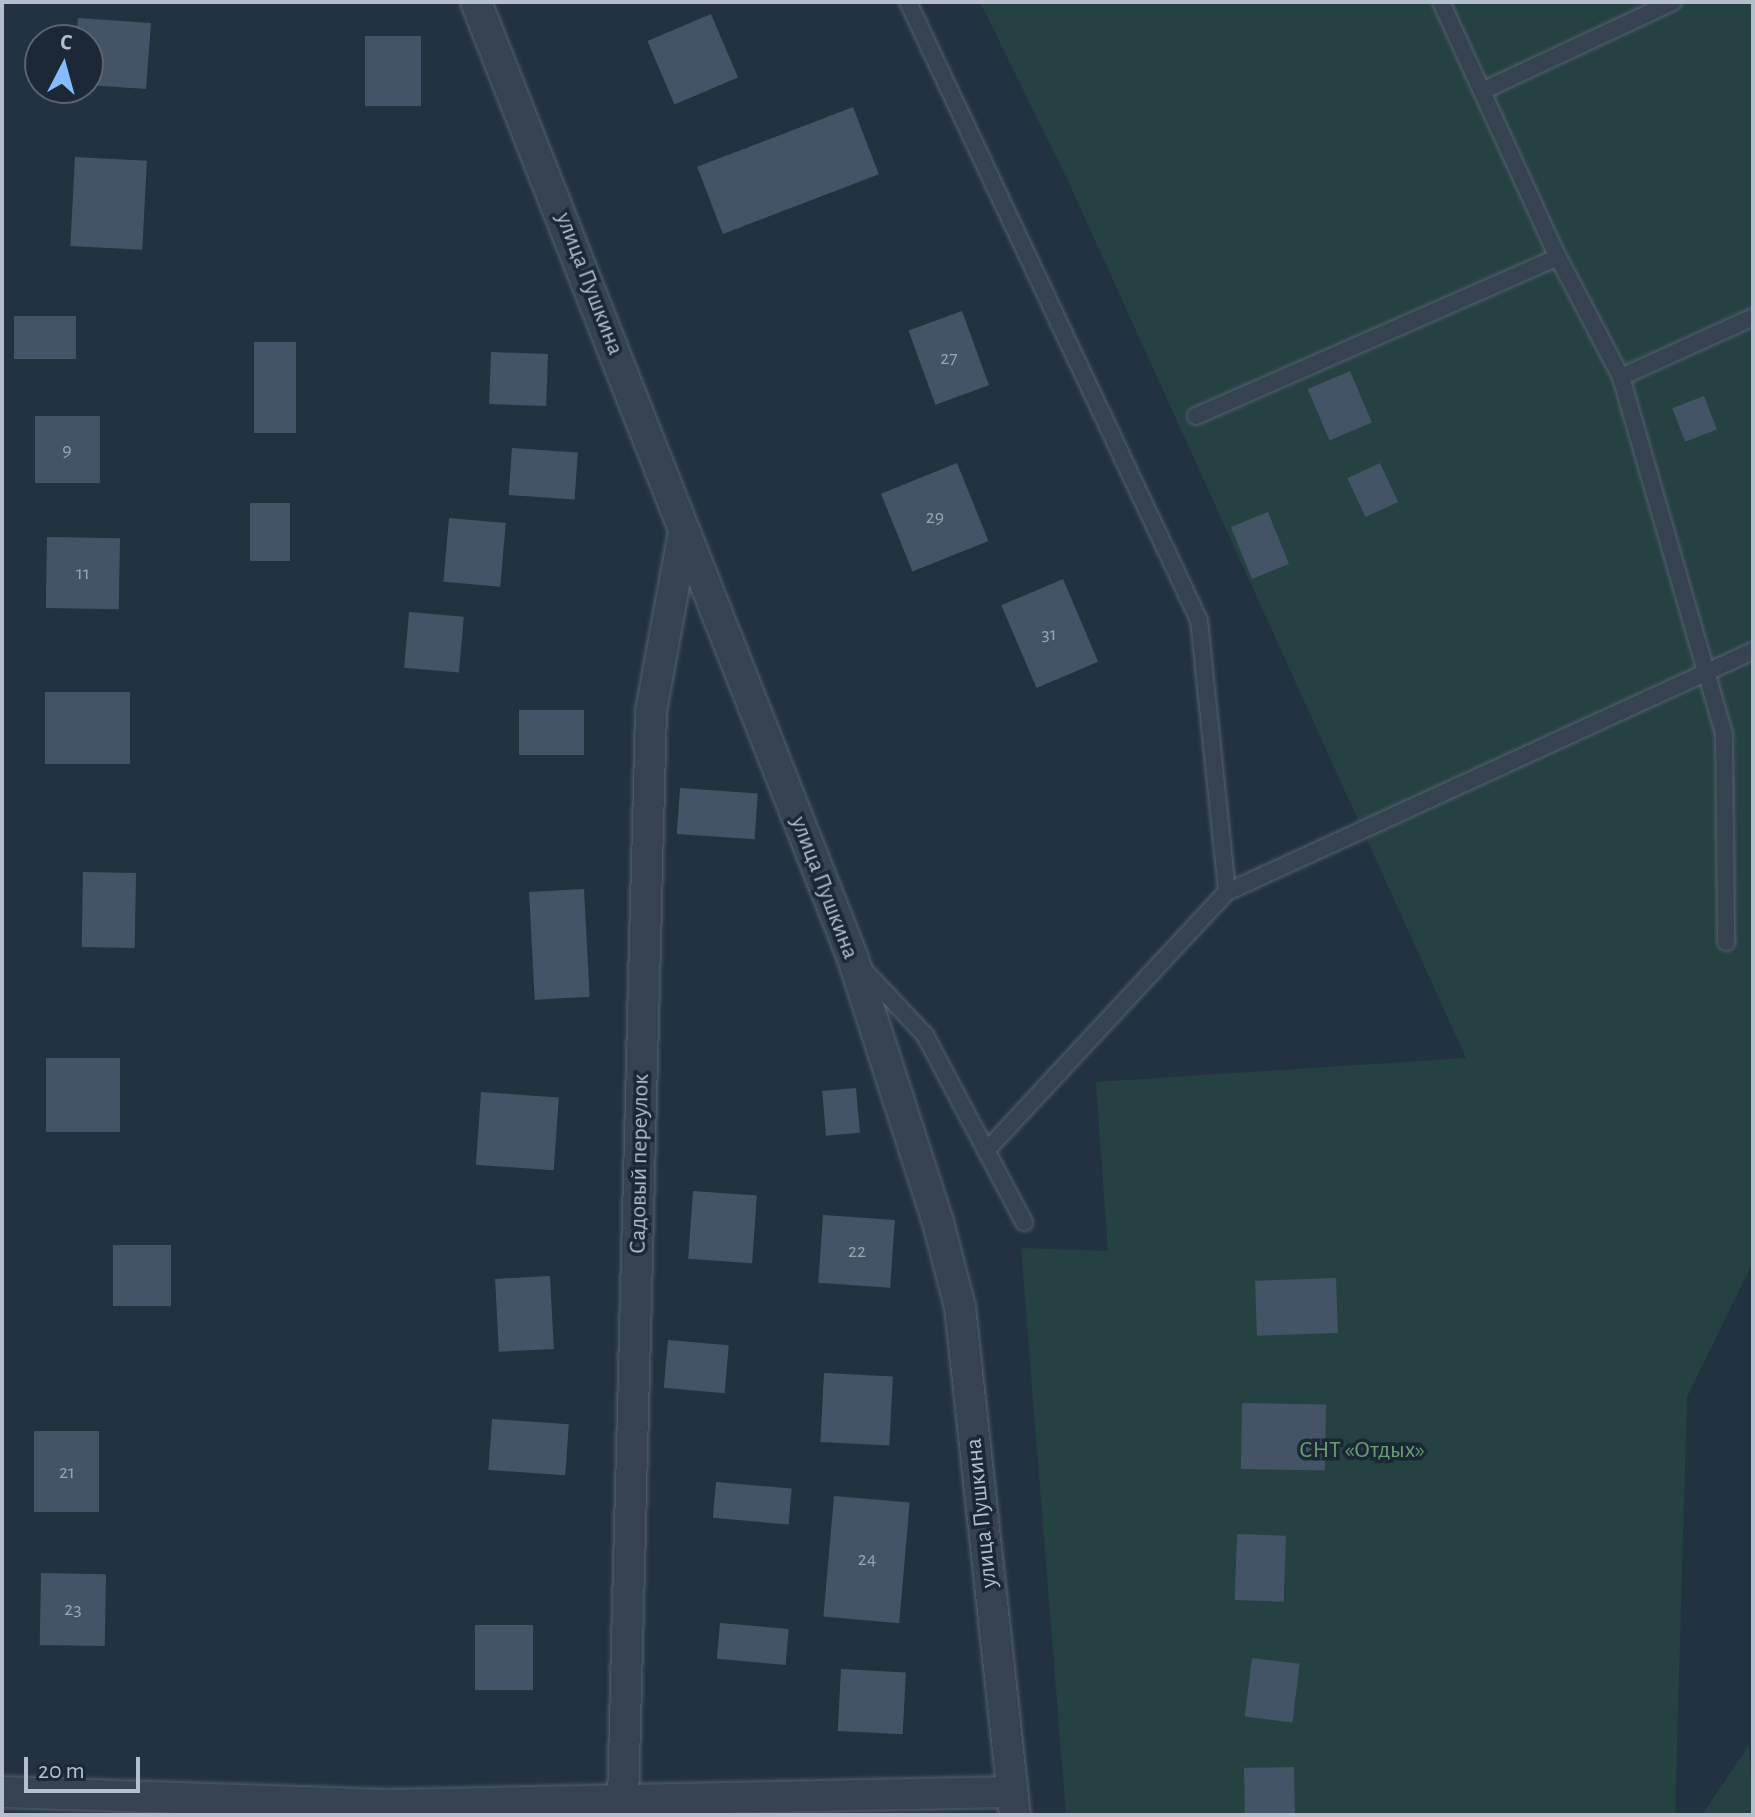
<!DOCTYPE html>
<meta charset="utf-8">
<style>
body{margin:0}
#map{position:relative;width:1755px;height:1817px;overflow:hidden;background:#233241;font-family:"Alegreya Sans",sans-serif}
div>[style]{position:absolute}
[style*='--x']{left:calc(var(--x)*1px);top:calc(var(--y)*1px);width:calc(var(--w)*1px);rotate:calc(var(--a)*1deg)}
.green>*{inset:0;background:#254142}
.building>*{inset:0;background:#445466;transform-origin:0 0}
.roads{filter:drop-shadow(0 0 2px #55616f) drop-shadow(0 0 2px #55616f)}
.service>*{height:16px;margin:-8px;padding:0 8px;transform-origin:8px;border-radius:8px;background:#374351}
.minor>*{height:30px;margin:-15px;padding:0 15px;transform-origin:15px;border-radius:15px;background:#374351}
span{translate:-50% -50%;white-space:nowrap;text-align:center;line-height:1.15;-webkit-text-stroke:7px #1c2836;paint-order:stroke}
.number-label{font-size:20px;color:#98a4b2}
.number-label span{-webkit-text-stroke-width:0}
.street-label{font-size:24px;color:#b4becc}
.park-label{font-size:24px;color:#699f72}
.frame{position:absolute;inset:0;border:4px solid #b4becc;pointer-events:none}
.north{position:absolute;left:24px;top:24px;width:80px;height:80px;box-sizing:border-box;background:#1c2836;border:2px solid #596472;border-radius:50%;rotate:6deg;font-size:22px;font-weight:700;line-height:32px;text-align:center;color:#b4becc}
.north::after{content:'';display:block;margin:auto;width:28px;height:36px;background:#85bbff;clip-path:polygon(50% 0,100% 100%,50% 72%,0 100%)}
.scale{position:absolute;left:24px;top:1757px;width:116px;height:36px;box-sizing:border-box;border:4px solid #b4becc;border-top:0;padding-left:10px;font-size:24px;line-height:28px;white-space:nowrap;color:#b4becc;-webkit-text-stroke:6px #1c2836;paint-order:stroke}
</style>
<div id="map">
<div class="green">
<i style="clip-path:polygon(980px 2px,1753px 2px,1753px 1262px,1687px 1397px,1675px 1815px,1066px 1815px,1021px 1248px,1108px 1251px,1096px 1082px,1466px 1058px,1069px 183px)"></i>
<i style="clip-path:polygon(1749px 1745px,1753px 1815px,1702px 1815px)"></i>
</div>
<div class="building">
<i style="left:711px;top:14px;width:69px;height:69px;rotate:67deg"></i>
<i style="clip-path:polygon(78px 18px,151px 23px,146px 89px,88px 85px,88px 40px,76px 40px)"></i>
<i style="left:365px;top:36px;width:56px;height:70px"></i>
<i style="left:853px;top:107px;width:72px;height:167px;rotate:69deg"></i>
<i style="left:75px;top:157px;width:72px;height:89px;rotate:3deg"></i>
<i style="left:962px;top:311px;width:79px;height:57px;rotate:70deg"></i>
<i style="left:14px;top:316px;width:62px;height:43px"></i>
<i style="left:254px;top:342px;width:42px;height:91px"></i>
<i style="left:491px;top:352px;width:57px;height:52px;rotate:2deg"></i>
<i style="left:1350px;top:371px;width:56px;height:46px;rotate:67deg"></i>
<i style="left:1704px;top:396px;width:36px;height:34px;rotate:69deg"></i>
<i style="left:35px;top:416px;width:65px;height:67px"></i>
<i style="left:512px;top:448px;width:66px;height:47px;rotate:4deg"></i>
<i style="left:957px;top:463px;width:84px;height:82px;rotate:68deg"></i>
<i style="left:1380px;top:463px;width:43px;height:36px;rotate:65deg"></i>
<i style="left:250px;top:503px;width:40px;height:58px"></i>
<i style="left:1268px;top:512px;width:56px;height:40px;rotate:68deg"></i>
<i style="left:449px;top:518px;width:57px;height:64px;rotate:5deg"></i>
<i style="left:47px;top:537px;width:73px;height:71px;rotate:1deg"></i>
<i style="left:1063px;top:579px;width:90px;height:67px;rotate:67deg"></i>
<i style="left:409px;top:612px;width:55px;height:56px;rotate:5deg"></i>
<i style="left:45px;top:692px;width:85px;height:72px"></i>
<i style="left:519px;top:710px;width:65px;height:45px"></i>
<i style="left:680px;top:788px;width:78px;height:46px;rotate:4deg"></i>
<i style="left:83px;top:872px;width:53px;height:75px;rotate:1deg"></i>
<i style="left:584px;top:889px;width:108px;height:55px;rotate:87deg"></i>
<i style="left:46px;top:1058px;width:74px;height:74px"></i>
<i style="left:856px;top:1088px;width:45px;height:34px;rotate:85deg"></i>
<i style="left:481px;top:1092px;width:78px;height:73px;rotate:4deg"></i>
<i style="left:693px;top:1191px;width:64px;height:68px;rotate:4deg"></i>
<i style="left:823px;top:1215px;width:72px;height:68px;rotate:4deg"></i>
<i style="left:113px;top:1245px;width:58px;height:61px"></i>
<i style="left:550px;top:1276px;width:73px;height:55px;rotate:87deg"></i>
<i style="left:1336px;top:1278px;width:55px;height:81px;rotate:88deg"></i>
<i style="left:668px;top:1340px;width:61px;height:48px;rotate:5deg"></i>
<i style="left:824px;top:1373px;width:69px;height:69px;rotate:3deg"></i>
<i style="left:1242px;top:1403px;width:84px;height:66px;rotate:1deg"></i>
<i style="left:492px;top:1419px;width:77px;height:51px;rotate:4deg"></i>
<i style="left:99px;top:1431px;width:81px;height:65px;rotate:90deg"></i>
<i style="left:716px;top:1482px;width:76px;height:36px;rotate:5deg"></i>
<i style="left:834px;top:1496px;width:76px;height:121px;rotate:5deg"></i>
<i style="left:1237px;top:1534px;width:49px;height:66px;rotate:2deg"></i>
<i style="left:41px;top:1573px;width:65px;height:72px;rotate:1deg"></i>
<i style="left:720px;top:1623px;width:69px;height:36px;rotate:5deg"></i>
<i style="left:475px;top:1625px;width:58px;height:65px"></i>
<i style="left:1252px;top:1658px;width:48px;height:59px;rotate:7deg"></i>
<i style="left:841px;top:1669px;width:65px;height:62px;rotate:3deg"></i>
<i style="left:1294px;top:1767px;width:48px;height:50px;rotate:89deg"></i>
</div>
<div class="roads">
<div class="service">
<i style="--x:908;--y:2;--w:683;--a:64.79"></i>
<i style="--x:1199;--y:620;--w:273;--a:84.1"></i>
<i style="--x:1441;--y:2;--w:281;--a:65.4"></i>
<i style="--x:1558;--y:257;--w:136;--a:62.3"></i>
<i style="--x:1621;--y:377;--w:373;--a:73.9"></i>
<i style="--x:1724;--y:735;--w:207;--a:89.4"></i>
<i style="--x:1482;--y:91;--w:211;--a:-25"></i>
<i style="--x:1621;--y:377;--w:145;--a:-24.4"></i>
<i style="--x:1196;--y:416;--w:395;--a:-23.7"></i>
<i style="--x:863;--y:969;--w:91;--a:46.8"></i>
<i style="--x:925;--y:1035;--w:212;--a:62.1"></i>
<i style="--x:986;--y:1151;--w:354;--a:-47.1"></i>
<i style="--x:1227;--y:892;--w:579;--a:-24.62"></i>
</div>
<div class="minor">
<i style="--x:476;--y:2;--w:1025;--a:68.49"></i>
<i style="--x:852;--y:956;--w:280;--a:72.1"></i>
<i style="--x:938;--y:1222;--w:88;--a:75.5"></i>
<i style="--x:960;--y:1307;--w:511;--a:83.82"></i>
<i style="--x:2;--y:1792;--w:382;--a:1.9"></i>
<i style="--x:384;--y:1805;--w:628;--a:-1.19"></i>
<i style="--x:623;--y:1801;--w:1090;--a:-88.53"></i>
<i style="--x:651;--y:711;--w:182;--a:-79.6"></i>
</div>
</div>
<div class="number-label">
<span style="left:949px;top:358px">27</span>
<span style="left:67px;top:450px">9</span>
<span style="left:935px;top:517px">29</span>
<span style="left:83px;top:573px">11</span>
<span style="left:1049px;top:634px">31</span>
<span style="left:857px;top:1251px">22</span>
<span style="left:67px;top:1472px">21</span>
<span style="left:867px;top:1559px">24</span>
<span style="left:73px;top:1609px">23</span>
</div>
<div class="street-label">
<span style="left:589px;top:284px;rotate:69deg">улица Пушкина</span>
<span style="left:824px;top:888px;rotate:69deg">улица Пушкина</span>
<span style="left:640px;top:1164px;rotate:-89deg">Садовый переулок</span>
<span style="left:982px;top:1513px;rotate:-96deg">улица Пушкина</span>
</div>
<div class="park-label">
<span style="left:1362px;top:1451px">СНТ «Отдых»</span>
</div>
<div class="frame"></div>
<div class="north">С</div>
<div class="scale">20 m</div>
</div>
